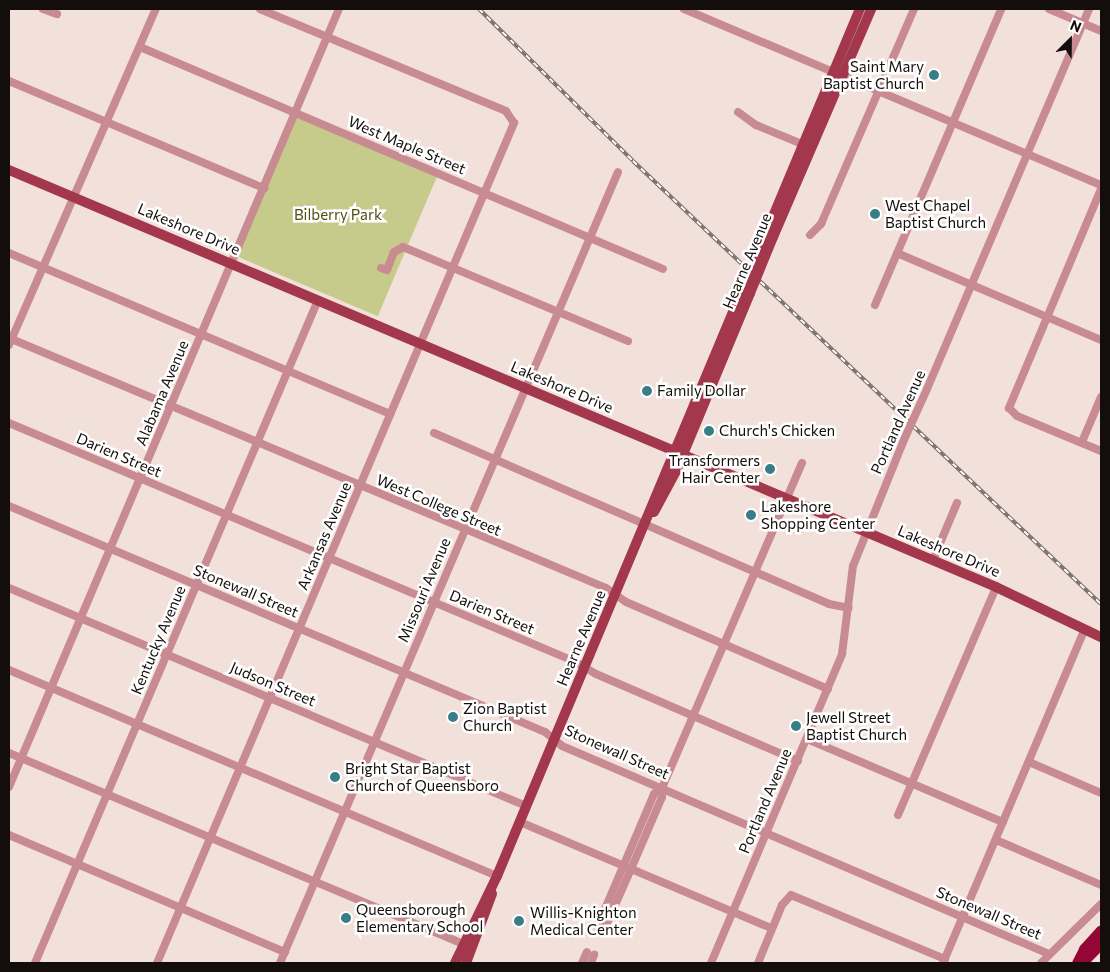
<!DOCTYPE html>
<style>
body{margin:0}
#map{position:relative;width:1110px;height:972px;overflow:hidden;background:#f2e1da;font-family:Commissioner,sans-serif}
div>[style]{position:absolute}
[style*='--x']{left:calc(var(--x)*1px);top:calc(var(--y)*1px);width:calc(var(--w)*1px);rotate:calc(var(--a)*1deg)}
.green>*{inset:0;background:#c6ca8a;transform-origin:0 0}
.minor>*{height:8px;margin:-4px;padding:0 4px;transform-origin:4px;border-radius:4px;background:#c88b91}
.major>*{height:10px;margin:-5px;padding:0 5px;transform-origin:5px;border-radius:5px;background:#a3384d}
.highway>*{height:11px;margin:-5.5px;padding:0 5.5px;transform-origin:5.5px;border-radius:5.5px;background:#930635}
.rail>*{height:4px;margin-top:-2px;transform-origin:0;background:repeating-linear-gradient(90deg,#fff 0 5.5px,#766c68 0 11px);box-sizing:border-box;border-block:1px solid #766c68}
.minor-bridge>*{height:8px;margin:-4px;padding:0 4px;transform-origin:4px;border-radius:4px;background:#c88b91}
.major-bridge>*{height:10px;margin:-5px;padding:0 5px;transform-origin:5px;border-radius:5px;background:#a3384d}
.dots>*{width:14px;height:14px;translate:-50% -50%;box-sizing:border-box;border:2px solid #fff;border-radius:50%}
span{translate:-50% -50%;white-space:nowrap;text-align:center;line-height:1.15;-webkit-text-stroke:5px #fff;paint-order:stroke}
.poi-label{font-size:15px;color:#130e0c}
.right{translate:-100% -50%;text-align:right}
.left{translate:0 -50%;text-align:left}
.street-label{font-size:15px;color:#130e0c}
.park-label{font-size:15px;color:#4e4f11}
.frame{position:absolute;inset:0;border:10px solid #130e0c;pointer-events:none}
.north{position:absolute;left:1045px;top:15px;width:50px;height:50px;-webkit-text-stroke:4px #fff;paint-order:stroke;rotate:23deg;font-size:14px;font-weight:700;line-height:20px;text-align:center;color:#130e0c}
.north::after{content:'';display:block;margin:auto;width:18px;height:22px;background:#130e0c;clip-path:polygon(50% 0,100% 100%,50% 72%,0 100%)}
</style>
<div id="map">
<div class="green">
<i style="left:296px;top:112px;width:155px;height:156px;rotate:23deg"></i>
</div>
<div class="minor">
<i style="--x:43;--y:9;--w:15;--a:20"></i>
<i style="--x:684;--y:9;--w:453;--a:22.9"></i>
<i style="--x:1049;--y:9;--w:56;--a:22.9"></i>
<i style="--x:140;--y:47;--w:568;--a:23"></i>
<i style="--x:9;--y:81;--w:277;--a:22.8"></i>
<i style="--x:738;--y:112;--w:22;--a:36"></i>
<i style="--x:756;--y:125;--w:55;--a:22.4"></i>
<i style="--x:1101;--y:189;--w:238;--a:112.8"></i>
<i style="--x:1009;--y:408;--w:11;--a:45"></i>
<i style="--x:1017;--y:416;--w:91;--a:22.6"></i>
<i style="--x:810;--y:235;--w:16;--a:-45"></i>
<i style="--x:821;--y:224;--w:234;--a:-66.6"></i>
<i style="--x:9;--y:253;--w:414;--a:22.9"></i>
<i style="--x:897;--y:253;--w:222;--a:23.1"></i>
<i style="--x:381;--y:268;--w:6;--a:18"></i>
<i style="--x:387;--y:270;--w:19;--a:-69"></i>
<i style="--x:394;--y:252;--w:10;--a:-29"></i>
<i style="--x:403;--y:247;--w:244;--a:22.7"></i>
<i style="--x:875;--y:305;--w:322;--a:-66.9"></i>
<i style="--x:9;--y:338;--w:647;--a:22.72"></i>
<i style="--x:606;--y:588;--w:24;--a:35"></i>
<i style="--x:626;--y:602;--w:220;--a:23.3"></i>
<i style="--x:9;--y:345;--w:367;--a:-66.4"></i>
<i style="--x:927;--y:389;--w:413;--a:-66.9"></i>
<i style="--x:9;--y:423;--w:615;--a:22.86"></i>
<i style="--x:576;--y:662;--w:23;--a:31"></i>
<i style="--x:596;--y:674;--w:220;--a:23.3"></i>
<i style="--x:434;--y:433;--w:430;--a:23.4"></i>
<i style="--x:829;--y:604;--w:20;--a:11"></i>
<i style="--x:1082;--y:442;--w:49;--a:-67.1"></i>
<i style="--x:9;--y:506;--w:582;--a:22.86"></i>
<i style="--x:545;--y:732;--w:22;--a:39"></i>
<i style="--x:562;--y:746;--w:530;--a:23.13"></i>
<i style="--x:933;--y:560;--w:62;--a:-67.2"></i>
<i style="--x:9;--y:588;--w:561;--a:22.86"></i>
<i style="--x:9;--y:670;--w:530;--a:22.89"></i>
<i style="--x:807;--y:739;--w:213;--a:23"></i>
<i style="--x:9;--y:753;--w:498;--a:22.8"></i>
<i style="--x:1029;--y:762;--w:78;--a:23.3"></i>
<i style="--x:9;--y:787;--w:845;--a:-67.02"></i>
<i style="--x:662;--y:788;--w:10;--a:143"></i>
<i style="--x:654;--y:794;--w:142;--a:113.1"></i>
<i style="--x:598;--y:925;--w:7;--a:82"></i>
<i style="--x:599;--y:932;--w:7;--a:-34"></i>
<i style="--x:605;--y:928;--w:64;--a:-66.2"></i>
<i style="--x:631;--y:869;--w:78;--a:-66.7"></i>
<i style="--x:662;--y:797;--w:9;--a:-90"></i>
<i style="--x:662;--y:788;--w:354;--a:-66.7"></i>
<i style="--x:898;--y:815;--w:248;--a:-66.7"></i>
<i style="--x:520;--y:822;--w:269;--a:22.9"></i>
<i style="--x:9;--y:835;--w:300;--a:23"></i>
<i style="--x:996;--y:840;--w:114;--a:23.2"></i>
<i style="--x:35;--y:963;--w:721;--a:-66.88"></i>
<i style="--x:157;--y:963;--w:913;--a:-66.97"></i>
<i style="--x:514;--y:123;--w:14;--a:-124"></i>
<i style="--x:506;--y:111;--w:266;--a:-157.5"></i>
<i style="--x:280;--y:963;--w:860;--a:-66.86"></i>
<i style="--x:582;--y:963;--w:12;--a:-66"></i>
<i style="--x:591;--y:963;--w:9;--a:-69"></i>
<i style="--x:711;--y:963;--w:336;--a:-67"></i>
<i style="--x:842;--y:654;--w:89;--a:-82.9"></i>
<i style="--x:853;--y:566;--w:134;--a:-68"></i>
<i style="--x:758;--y:963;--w:63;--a:-67.5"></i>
<i style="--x:782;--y:905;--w:13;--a:-48"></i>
<i style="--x:791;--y:895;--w:167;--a:22.6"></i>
<i style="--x:943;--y:963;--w:363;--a:-67"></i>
<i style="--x:1041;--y:963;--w:84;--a:-44.5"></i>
</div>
<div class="major">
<i style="--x:9;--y:170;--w:1071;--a:22.9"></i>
<i style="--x:996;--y:587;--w:116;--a:25.5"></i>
<i style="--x:767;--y:231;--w:241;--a:-67.3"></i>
<i style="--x:773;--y:237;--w:248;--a:-66.7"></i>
<i style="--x:654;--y:512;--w:47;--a:-61.8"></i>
<i style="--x:676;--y:471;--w:193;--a:-67.4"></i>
<i style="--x:455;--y:963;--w:97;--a:-64.2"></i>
<i style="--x:497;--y:876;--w:637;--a:-67.3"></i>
<i style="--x:466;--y:963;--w:74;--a:-69.4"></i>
</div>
<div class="highway">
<i style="--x:1077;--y:963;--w:16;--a:-63"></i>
<i style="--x:1084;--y:949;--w:25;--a:-48"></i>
<i style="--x:1081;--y:963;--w:28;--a:-45"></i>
</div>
<div class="rail">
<i style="--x:479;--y:9;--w:216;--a:44.6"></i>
<i style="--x:633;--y:161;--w:644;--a:43.43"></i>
</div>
<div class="minor-bridge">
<i style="--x:903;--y:442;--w:58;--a:-65.6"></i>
</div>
<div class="major-bridge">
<i style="--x:743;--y:288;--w:62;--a:-67.2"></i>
<i style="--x:750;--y:293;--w:61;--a:-67.7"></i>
</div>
<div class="dots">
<i style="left:934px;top:75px;background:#387e89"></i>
<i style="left:875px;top:214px;background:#387e89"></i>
<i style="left:647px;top:391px;background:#387e89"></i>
<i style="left:709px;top:431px;background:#387e89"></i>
<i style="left:770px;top:469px;background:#387e89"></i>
<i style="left:751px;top:515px;background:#387e89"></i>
<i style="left:453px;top:717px;background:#387e89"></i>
<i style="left:796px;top:726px;background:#387e89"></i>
<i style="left:335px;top:777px;background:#387e89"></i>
<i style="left:346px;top:918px;background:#387e89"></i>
<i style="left:519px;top:921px;background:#387e89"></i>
</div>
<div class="poi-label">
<span class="right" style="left:924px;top:75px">Saint Mary<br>Baptist Church</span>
<span class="left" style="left:885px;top:214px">West Chapel<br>Baptist Church</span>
<span class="left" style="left:657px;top:391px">Family Dollar</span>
<span class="left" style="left:719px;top:431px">Church's Chicken</span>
<span class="right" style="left:760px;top:469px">Transformers<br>Hair Center</span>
<span class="left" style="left:761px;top:515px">Lakeshore<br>Shopping Center</span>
<span class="left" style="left:463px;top:717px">Zion Baptist<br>Church</span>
<span class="left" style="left:806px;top:726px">Jewell Street<br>Baptist Church</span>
<span class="left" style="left:345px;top:777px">Bright Star Baptist<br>Church of Queensboro</span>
<span class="left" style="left:356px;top:918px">Queensborough<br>Elementary School</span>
<span class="left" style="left:530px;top:921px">Willis-Knighton<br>Medical Center</span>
</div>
<div class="street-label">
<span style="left:407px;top:145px;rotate:23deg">West Maple Street</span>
<span style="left:189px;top:229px;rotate:23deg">Lakeshore Drive</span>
<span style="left:747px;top:261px;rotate:-67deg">Hearne Avenue</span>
<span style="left:562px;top:387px;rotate:23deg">Lakeshore Drive</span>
<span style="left:162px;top:393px;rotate:-67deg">Alabama Avenue</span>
<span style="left:898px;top:422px;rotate:-66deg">Portland Avenue</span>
<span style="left:119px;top:455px;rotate:23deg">Darien Street</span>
<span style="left:439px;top:505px;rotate:23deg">West College Street</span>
<span style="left:324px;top:536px;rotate:-67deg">Arkansas Avenue</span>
<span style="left:949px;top:551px;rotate:23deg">Lakeshore Drive</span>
<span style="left:424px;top:590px;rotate:-67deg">Missouri Avenue</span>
<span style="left:246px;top:591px;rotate:23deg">Stonewall Street</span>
<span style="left:492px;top:612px;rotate:23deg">Darien Street</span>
<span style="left:581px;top:638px;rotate:-67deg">Hearne Avenue</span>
<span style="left:158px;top:640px;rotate:-67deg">Kentucky Avenue</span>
<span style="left:273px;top:684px;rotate:23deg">Judson Street</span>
<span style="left:617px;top:752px;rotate:24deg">Stonewall Street</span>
<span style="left:765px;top:801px;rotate:-67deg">Portland Avenue</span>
<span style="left:989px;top:913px;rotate:23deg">Stonewall Street</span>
</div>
<div class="park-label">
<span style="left:338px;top:215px">Bilberry Park</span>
</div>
<div class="frame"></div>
<div class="north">N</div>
</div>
